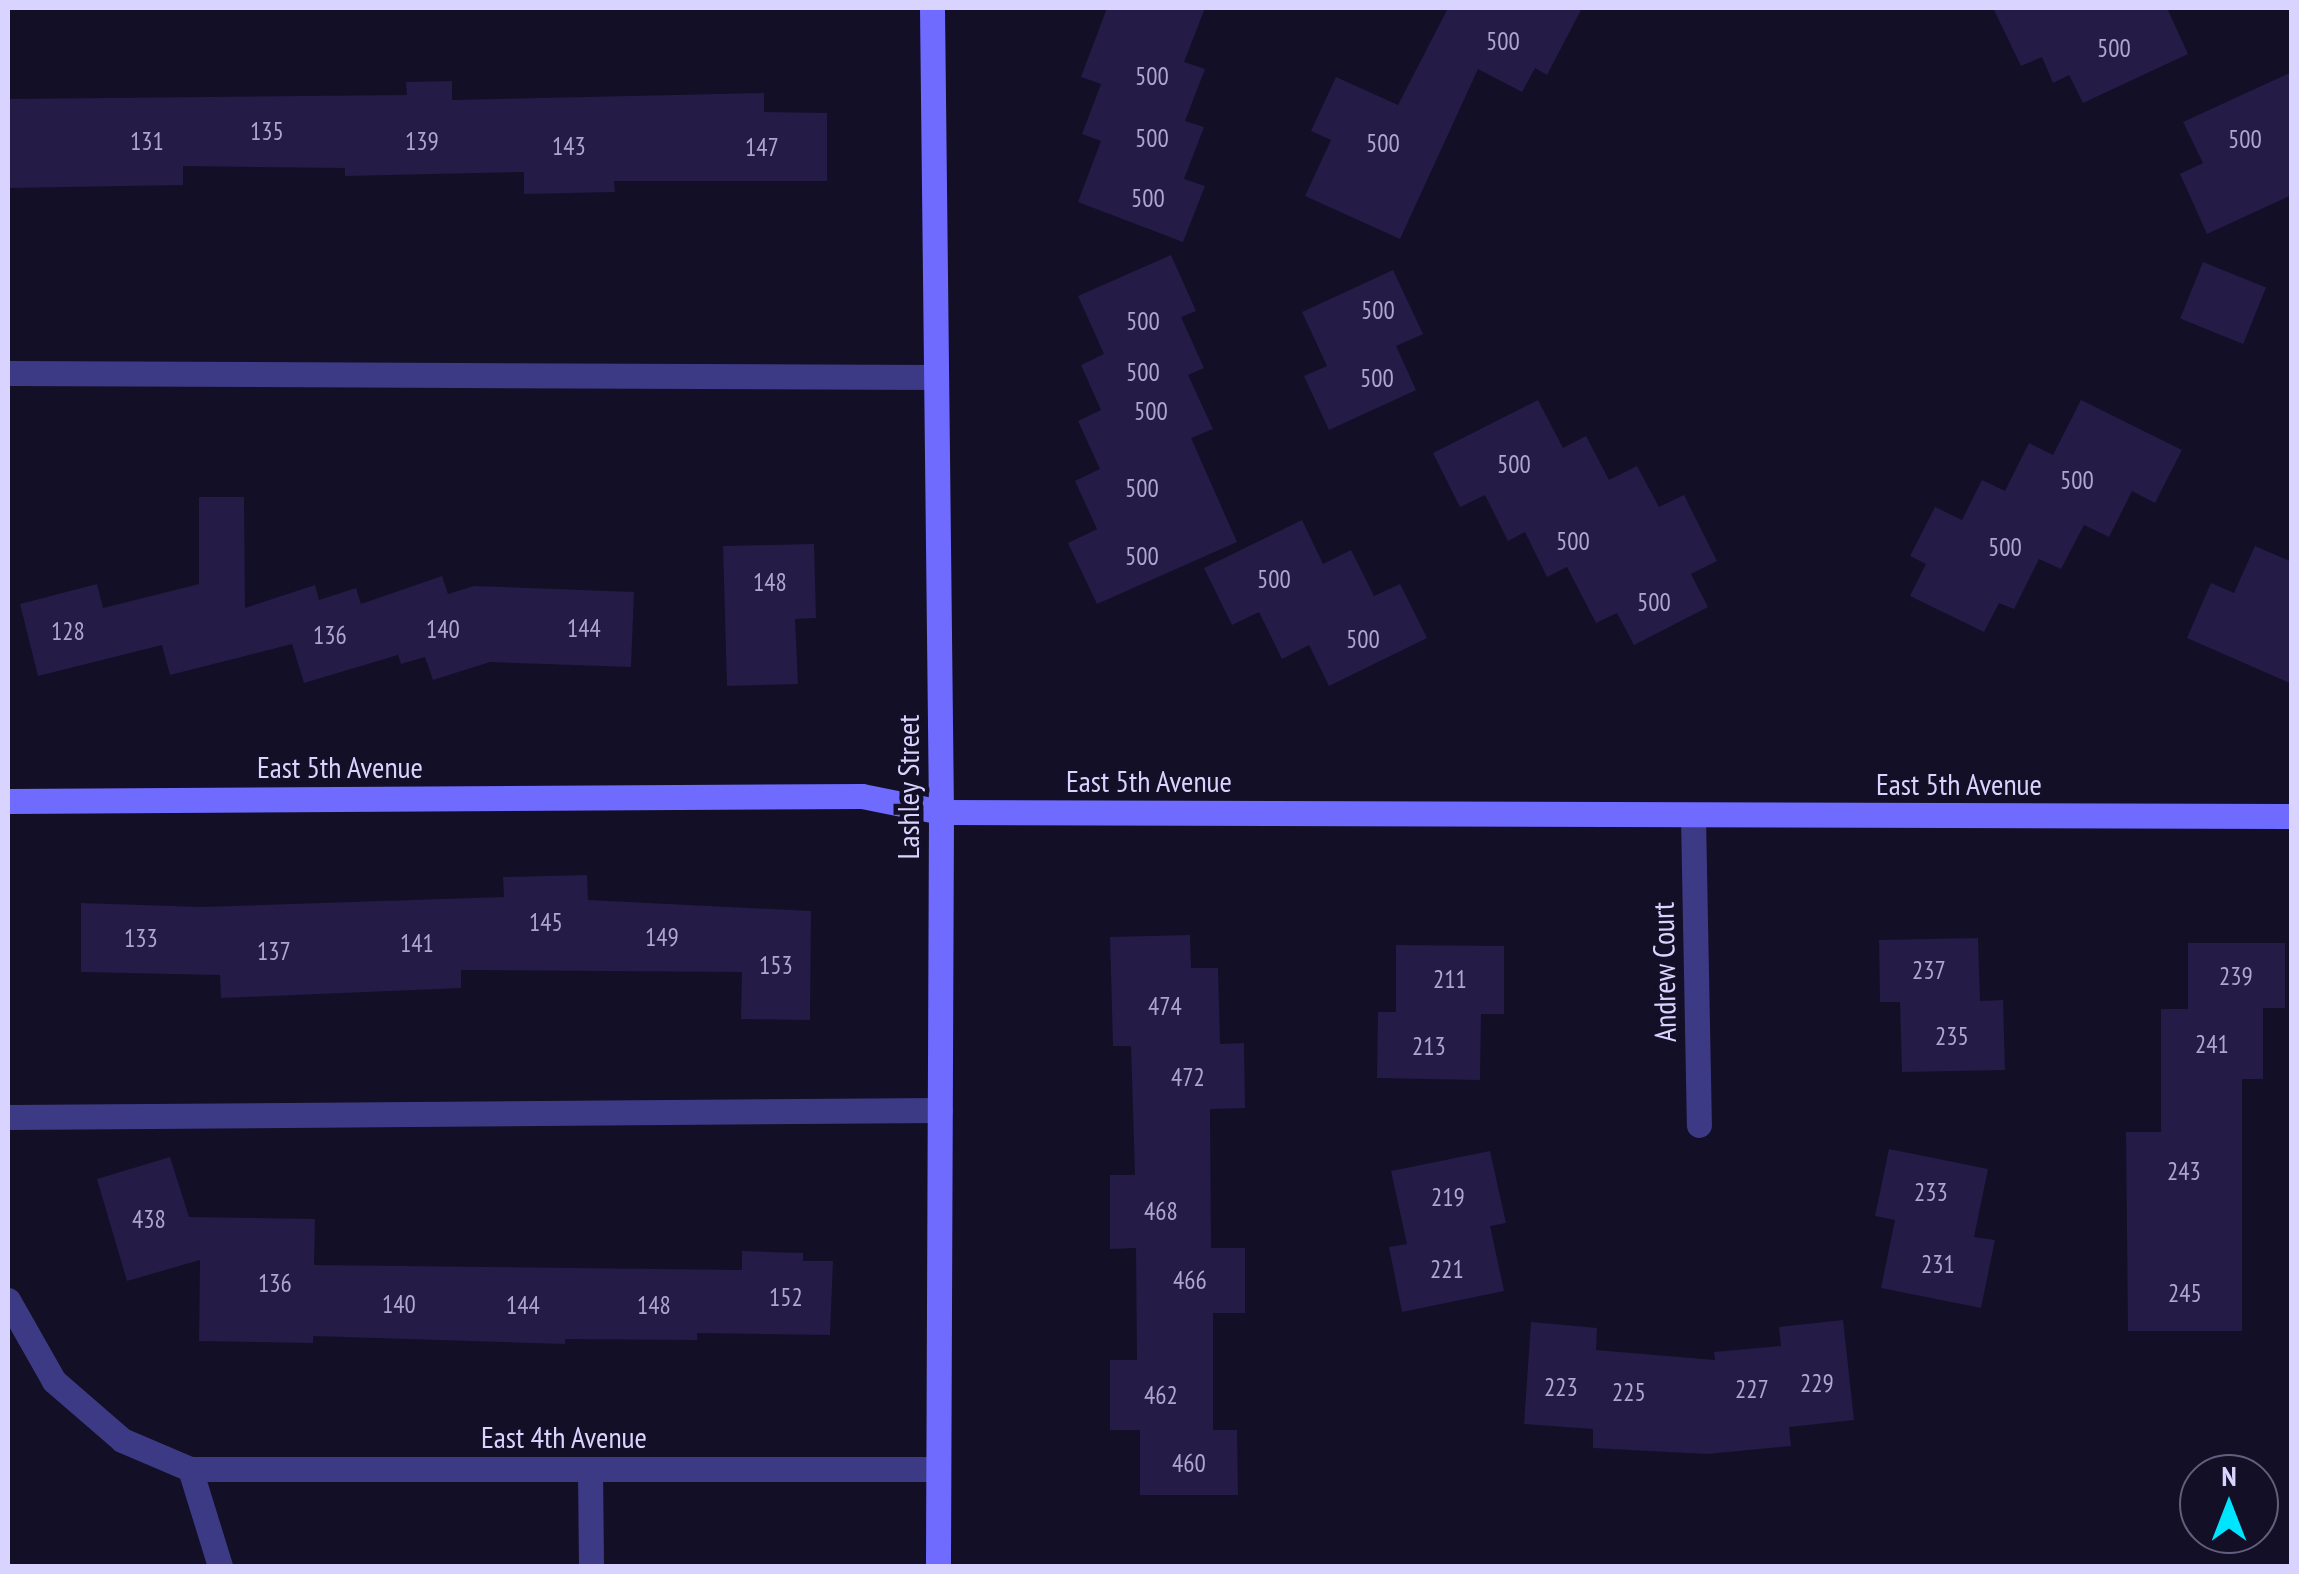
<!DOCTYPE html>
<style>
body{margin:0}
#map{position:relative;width:2299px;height:1574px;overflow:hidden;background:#130f26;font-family:"PT Sans Narrow",sans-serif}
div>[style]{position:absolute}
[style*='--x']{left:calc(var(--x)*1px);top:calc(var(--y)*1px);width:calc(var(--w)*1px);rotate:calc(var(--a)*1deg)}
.building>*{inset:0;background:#241b47;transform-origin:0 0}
.lane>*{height:25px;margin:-12.5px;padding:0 12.5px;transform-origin:12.5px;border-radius:12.5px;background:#3d3a85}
.street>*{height:25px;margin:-12.5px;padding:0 12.5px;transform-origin:12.5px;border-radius:12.5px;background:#3d3a85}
.secondary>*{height:25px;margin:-12.5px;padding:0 12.5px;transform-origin:12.5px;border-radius:12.5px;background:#6f6bff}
span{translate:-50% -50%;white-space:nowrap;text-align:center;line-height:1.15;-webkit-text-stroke:9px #130f26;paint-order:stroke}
.number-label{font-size:25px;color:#aca6d1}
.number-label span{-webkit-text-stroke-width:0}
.street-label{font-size:30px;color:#d9d4ff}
.frame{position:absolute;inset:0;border:10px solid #d9d4ff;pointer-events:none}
.north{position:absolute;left:2179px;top:1454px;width:100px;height:100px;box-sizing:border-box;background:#130f26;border:2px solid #625e7d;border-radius:50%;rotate:0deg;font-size:28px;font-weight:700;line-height:40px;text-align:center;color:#d9d4ff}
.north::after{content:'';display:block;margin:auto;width:35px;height:45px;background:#00e5ff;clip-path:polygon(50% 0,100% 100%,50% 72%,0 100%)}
</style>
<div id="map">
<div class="building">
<i style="clip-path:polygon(1107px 8px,1205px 8px,1184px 62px,1205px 69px,1185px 121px,1204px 127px,1184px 179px,1205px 186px,1183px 242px,1078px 202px,1101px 141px,1082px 134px,1101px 84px,1081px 77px)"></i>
<i style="clip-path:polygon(1448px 8px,1582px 8px,1547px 75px,1535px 68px,1522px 92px,1478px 69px,1400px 239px,1305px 196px,1331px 140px,1311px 131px,1336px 77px,1398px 105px)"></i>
<i style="clip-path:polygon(1993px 8px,2167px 8px,2188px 54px,2083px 103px,2069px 75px,2053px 83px,2042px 57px,2021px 66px)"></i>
<i style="clip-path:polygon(2292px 72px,2292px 195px,2207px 234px,2180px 174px,2203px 163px,2183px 122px)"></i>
<i style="clip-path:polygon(452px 81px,452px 100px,764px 93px,764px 112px,827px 113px,827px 181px,614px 181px,615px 192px,524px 194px,524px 172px,345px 176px,345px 168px,183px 166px,183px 185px,8px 188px,8px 99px,407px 95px,406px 82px)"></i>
<i style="clip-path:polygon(1171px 255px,1196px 311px,1181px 317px,1204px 368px,1188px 375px,1213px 429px,1191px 438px,1237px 542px,1097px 604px,1068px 543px,1097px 529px,1075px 481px,1100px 469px,1078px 421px,1101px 410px,1081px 365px,1104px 354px,1078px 296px)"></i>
<i style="left:2203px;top:262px;width:68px;height:61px;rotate:22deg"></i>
<i style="clip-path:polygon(1393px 270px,1423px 334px,1396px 346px,1416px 390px,1329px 430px,1304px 376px,1327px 366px,1302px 312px)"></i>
<i style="clip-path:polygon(1538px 400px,1563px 448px,1586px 436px,1609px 480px,1637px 466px,1659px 507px,1684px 495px,1717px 561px,1691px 574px,1708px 607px,1634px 645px,1617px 613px,1596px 623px,1567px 567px,1547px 577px,1525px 532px,1508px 541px,1485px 495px,1460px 507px,1433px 453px)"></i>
<i style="clip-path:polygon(2081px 400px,2182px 450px,2155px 503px,2132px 491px,2109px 537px,2084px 525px,2061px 569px,2039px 559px,2014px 609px,1999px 603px,1984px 632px,1910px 596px,1926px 564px,1910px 556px,1935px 507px,1962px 520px,1982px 480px,2005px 491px,2029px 443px,2053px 455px)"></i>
<i style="clip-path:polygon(199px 497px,244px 497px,245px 608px,315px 585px,319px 600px,356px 588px,361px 604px,442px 576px,448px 594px,474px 586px,634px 592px,631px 667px,490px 662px,433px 680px,425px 657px,401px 664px,398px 655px,304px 683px,292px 644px,170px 675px,162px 645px,38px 676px,20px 604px,97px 584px,103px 608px,199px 584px)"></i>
<i style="clip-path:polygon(1302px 520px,1323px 564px,1351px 550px,1374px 596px,1400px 584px,1427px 638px,1329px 686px,1309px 645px,1282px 659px,1259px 612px,1232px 625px,1204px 568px)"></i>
<i style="clip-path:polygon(814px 544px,816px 618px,795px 619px,798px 684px,727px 686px,723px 546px)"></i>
<i style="clip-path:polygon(2255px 546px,2292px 562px,2292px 684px,2187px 638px,2211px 583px,2234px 593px)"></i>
<i style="clip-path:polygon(587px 875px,588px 900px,811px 911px,810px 1020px,741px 1019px,742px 972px,461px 970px,461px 988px,221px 998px,220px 975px,81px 972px,81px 903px,202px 907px,504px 897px,503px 877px)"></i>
<i style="clip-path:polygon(1190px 935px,1191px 968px,1218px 968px,1220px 1044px,1244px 1043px,1245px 1108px,1210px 1109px,1211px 1248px,1245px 1248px,1245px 1313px,1213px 1313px,1213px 1430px,1237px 1430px,1238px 1495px,1140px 1495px,1140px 1430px,1110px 1430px,1110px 1360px,1137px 1360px,1136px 1248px,1110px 1249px,1110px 1175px,1135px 1175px,1131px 1046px,1113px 1046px,1110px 937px)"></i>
<i style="clip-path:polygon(1978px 938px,1980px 1001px,2003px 1000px,2005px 1070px,1902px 1072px,1900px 1002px,1880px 1002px,1879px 940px)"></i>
<i style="clip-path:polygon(2188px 943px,2285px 943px,2285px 1008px,2263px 1008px,2263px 1079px,2242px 1079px,2242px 1331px,2128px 1331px,2126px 1132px,2161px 1132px,2161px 1009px,2188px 1009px)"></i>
<i style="clip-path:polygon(1396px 945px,1504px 946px,1504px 1014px,1481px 1014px,1480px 1080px,1377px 1078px,1378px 1012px,1396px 1012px)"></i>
<i style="clip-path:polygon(1889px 1149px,1988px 1169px,1974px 1237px,1995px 1240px,1981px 1308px,1881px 1288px,1895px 1220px,1875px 1216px)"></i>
<i style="clip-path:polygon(1490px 1151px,1506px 1223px,1490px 1226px,1504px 1291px,1402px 1312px,1389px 1247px,1407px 1244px,1391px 1171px)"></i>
<i style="clip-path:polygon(170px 1157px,189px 1217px,315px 1219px,314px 1265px,742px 1270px,742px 1251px,803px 1253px,803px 1261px,833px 1261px,830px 1335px,697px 1333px,697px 1340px,565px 1339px,565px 1344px,313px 1336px,313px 1343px,199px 1341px,200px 1260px,127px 1281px,97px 1179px)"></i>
<i style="clip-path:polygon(1843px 1320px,1854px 1420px,1789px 1427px,1791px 1446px,1707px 1454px,1593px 1448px,1593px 1429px,1524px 1424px,1531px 1322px,1597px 1328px,1596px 1350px,1715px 1360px,1714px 1352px,1781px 1346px,1779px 1327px)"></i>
</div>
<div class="lane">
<i style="--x:8;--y:373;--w:928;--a:0.25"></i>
<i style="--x:8;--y:1117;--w:932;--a:-0.43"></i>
<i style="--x:590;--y:1469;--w:97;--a:89.4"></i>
</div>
<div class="street">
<i style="--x:1693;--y:817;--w:308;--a:88.9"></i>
<i style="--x:8;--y:1300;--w:93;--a:60.4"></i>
<i style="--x:54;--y:1381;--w:90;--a:40.9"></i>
<i style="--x:122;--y:1440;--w:74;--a:23.1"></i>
<i style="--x:190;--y:1469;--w:102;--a:72.8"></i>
<i style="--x:190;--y:1469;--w:748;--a:0"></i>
</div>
<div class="secondary">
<i style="--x:932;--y:8;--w:804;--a:89.36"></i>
<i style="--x:941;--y:812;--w:754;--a:90.23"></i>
<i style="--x:8;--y:801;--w:854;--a:-0.34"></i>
<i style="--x:862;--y:796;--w:81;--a:11.4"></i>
<i style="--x:941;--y:812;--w:1351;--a:0.17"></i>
</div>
<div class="number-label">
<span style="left:1503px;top:41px">500</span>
<span style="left:2114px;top:48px">500</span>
<span style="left:1152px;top:76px">500</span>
<span style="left:267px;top:131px">135</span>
<span style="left:1152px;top:138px">500</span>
<span style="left:2245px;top:139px">500</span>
<span style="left:147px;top:141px">131</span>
<span style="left:422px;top:141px">139</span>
<span style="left:1383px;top:143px">500</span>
<span style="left:569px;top:146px">143</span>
<span style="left:762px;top:147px">147</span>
<span style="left:1148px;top:198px">500</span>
<span style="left:1378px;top:310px">500</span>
<span style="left:1143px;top:321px">500</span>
<span style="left:1143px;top:372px">500</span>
<span style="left:1377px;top:378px">500</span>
<span style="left:1151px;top:411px">500</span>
<span style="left:1514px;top:464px">500</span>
<span style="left:2077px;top:480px">500</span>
<span style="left:1142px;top:488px">500</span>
<span style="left:1573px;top:541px">500</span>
<span style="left:2005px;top:547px">500</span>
<span style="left:1142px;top:556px">500</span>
<span style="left:1274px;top:579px">500</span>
<span style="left:770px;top:582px">148</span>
<span style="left:1654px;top:602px">500</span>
<span style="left:584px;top:628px">144</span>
<span style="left:443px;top:629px">140</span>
<span style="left:68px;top:631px">128</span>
<span style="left:330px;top:635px">136</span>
<span style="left:1363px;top:639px">500</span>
<span style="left:546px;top:922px">145</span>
<span style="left:662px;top:937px">149</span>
<span style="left:141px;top:938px">133</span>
<span style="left:417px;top:943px">141</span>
<span style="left:274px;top:951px">137</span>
<span style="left:776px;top:965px">153</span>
<span style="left:1929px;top:970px">237</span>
<span style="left:2236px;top:976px">239</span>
<span style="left:1450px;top:979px">211</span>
<span style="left:1165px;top:1006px">474</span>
<span style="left:1952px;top:1036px">235</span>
<span style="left:2212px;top:1044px">241</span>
<span style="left:1429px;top:1046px">213</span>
<span style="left:1188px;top:1077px">472</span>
<span style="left:2184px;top:1171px">243</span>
<span style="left:1931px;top:1192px">233</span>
<span style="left:1448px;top:1197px">219</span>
<span style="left:1161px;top:1211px">468</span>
<span style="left:149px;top:1219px">438</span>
<span style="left:1938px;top:1264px">231</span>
<span style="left:1447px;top:1269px">221</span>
<span style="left:1190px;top:1280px">466</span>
<span style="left:275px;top:1283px">136</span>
<span style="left:2185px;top:1293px">245</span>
<span style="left:786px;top:1297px">152</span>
<span style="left:399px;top:1304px">140</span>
<span style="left:523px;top:1305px">144</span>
<span style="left:654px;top:1305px">148</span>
<span style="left:1817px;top:1383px">229</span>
<span style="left:1561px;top:1387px">223</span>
<span style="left:1752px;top:1389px">227</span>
<span style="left:1629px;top:1392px">225</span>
<span style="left:1161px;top:1395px">462</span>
<span style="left:1189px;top:1463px">460</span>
</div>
<div class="street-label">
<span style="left:340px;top:767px">East 5th Avenue</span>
<span style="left:1149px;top:781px">East 5th Avenue</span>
<span style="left:1959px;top:784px">East 5th Avenue</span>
<span style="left:908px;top:787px;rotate:-90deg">Lashley Street</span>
<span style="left:1664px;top:972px;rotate:-91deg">Andrew Court</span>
<span style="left:564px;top:1437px">East 4th Avenue</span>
</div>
<div class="frame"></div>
<div class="north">N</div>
</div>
